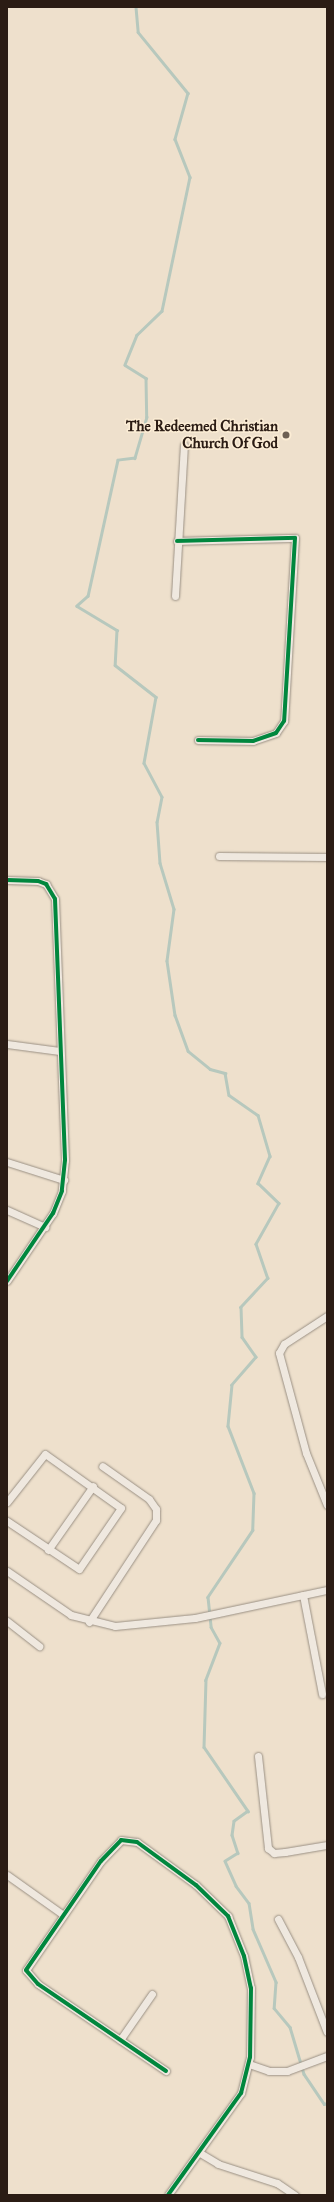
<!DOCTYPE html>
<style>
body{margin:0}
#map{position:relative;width:334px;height:2202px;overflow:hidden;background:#eee0cc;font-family:"IM FELL Great Primer",serif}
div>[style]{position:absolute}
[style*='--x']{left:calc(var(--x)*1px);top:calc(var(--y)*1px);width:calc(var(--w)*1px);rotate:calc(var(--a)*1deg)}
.stream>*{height:2.5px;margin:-1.25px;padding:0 1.25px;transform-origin:1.25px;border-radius:1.25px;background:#b7c8bd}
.roads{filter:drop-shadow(0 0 1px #9a9084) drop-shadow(0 0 1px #9a9084)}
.street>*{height:7px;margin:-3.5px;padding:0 3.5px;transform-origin:3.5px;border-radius:3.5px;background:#efe8df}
.cycleway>*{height:4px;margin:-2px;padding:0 2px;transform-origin:2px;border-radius:2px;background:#00873e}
.dots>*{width:11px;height:11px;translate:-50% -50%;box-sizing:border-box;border:2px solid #fcedd5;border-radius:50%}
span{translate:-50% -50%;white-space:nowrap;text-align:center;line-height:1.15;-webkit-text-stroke:3px #fcedd5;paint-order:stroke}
.poi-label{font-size:15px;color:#2b1c14;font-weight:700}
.right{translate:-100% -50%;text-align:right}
.frame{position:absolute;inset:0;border:8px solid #2b1c14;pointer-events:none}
</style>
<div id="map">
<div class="stream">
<i style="--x:136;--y:7;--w:25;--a:85"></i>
<i style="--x:138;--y:32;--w:79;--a:50.7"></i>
<i style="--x:188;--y:93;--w:48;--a:105.8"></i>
<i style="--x:175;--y:139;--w:41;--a:68.5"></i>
<i style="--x:190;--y:177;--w:137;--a:101.8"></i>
<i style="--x:162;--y:311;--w:35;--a:136"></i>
<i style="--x:137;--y:335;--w:32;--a:112"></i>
<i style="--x:125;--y:365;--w:25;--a:32"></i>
<i style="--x:146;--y:378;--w:39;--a:89"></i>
<i style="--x:147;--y:417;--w:43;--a:106.3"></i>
<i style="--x:135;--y:458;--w:17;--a:173"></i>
<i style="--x:118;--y:460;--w:139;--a:102.4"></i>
<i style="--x:88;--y:596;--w:15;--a:138"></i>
<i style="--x:77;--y:606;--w:47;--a:31"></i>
<i style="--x:117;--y:630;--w:35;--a:93"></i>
<i style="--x:115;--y:665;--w:52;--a:38"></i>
<i style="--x:156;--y:697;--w:67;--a:100.3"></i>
<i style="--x:144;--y:763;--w:38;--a:62"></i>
<i style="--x:162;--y:797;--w:25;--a:101"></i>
<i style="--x:157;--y:822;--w:41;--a:85.8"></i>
<i style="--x:160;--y:863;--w:48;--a:73.1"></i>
<i style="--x:174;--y:909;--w:52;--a:97.7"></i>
<i style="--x:167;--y:961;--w:55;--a:81.6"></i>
<i style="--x:175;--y:1015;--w:38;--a:70"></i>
<i style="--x:188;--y:1051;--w:28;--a:39"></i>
<i style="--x:210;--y:1069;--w:16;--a:15"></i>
<i style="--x:225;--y:1073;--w:22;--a:80"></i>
<i style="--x:229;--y:1095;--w:35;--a:35"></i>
<i style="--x:258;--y:1115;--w:43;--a:73.7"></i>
<i style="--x:270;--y:1156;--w:30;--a:114"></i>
<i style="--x:258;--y:1183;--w:29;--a:44"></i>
<i style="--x:279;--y:1203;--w:47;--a:119.3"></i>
<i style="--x:256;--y:1244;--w:36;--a:71"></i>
<i style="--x:268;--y:1278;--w:40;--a:133"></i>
<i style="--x:241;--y:1307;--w:30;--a:88"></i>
<i style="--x:242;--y:1337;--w:24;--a:55"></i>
<i style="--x:256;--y:1357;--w:37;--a:131"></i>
<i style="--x:232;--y:1385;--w:41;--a:95.6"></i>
<i style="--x:228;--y:1426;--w:72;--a:68.8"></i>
<i style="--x:254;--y:1493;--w:37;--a:92"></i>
<i style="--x:253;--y:1530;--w:81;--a:123.9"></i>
<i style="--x:208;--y:1597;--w:30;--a:84"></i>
<i style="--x:211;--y:1627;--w:18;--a:61"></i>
<i style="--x:220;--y:1643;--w:40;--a:111"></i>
<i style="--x:206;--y:1680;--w:67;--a:91.7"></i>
<i style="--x:204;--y:1747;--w:78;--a:55.5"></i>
<i style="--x:248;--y:1811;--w:17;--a:144"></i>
<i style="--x:234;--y:1821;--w:14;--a:98"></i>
<i style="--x:232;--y:1835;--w:19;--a:72"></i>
<i style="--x:238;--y:1853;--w:15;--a:148"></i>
<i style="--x:225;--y:1861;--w:27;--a:66"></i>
<i style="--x:236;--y:1886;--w:21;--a:53"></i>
<i style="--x:249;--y:1903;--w:26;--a:81"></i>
<i style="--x:253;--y:1929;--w:58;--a:66.5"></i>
<i style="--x:276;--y:1982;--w:26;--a:94"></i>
<i style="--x:274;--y:2008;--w:25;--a:50"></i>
<i style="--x:290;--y:2027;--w:49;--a:73.4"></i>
<i style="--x:304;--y:2074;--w:36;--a:56"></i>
<i style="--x:324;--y:2104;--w:3;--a:-18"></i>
</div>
<div class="roads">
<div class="street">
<i style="--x:177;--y:541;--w:118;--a:-1.5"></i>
<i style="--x:295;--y:538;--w:183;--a:93.4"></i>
<i style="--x:284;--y:721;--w:14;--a:124"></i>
<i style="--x:276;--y:733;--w:24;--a:161"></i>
<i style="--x:253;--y:741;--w:55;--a:-179"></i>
<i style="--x:175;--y:596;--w:151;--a:-86.6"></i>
<i style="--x:219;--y:856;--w:108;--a:0.5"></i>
<i style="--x:7;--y:880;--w:31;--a:2"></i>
<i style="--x:38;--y:881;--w:9;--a:21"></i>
<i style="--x:46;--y:884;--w:17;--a:59"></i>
<i style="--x:55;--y:899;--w:261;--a:87.8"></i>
<i style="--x:65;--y:1160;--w:31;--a:96"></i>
<i style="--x:62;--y:1191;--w:24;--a:112"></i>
<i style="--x:53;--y:1213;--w:82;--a:124.1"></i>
<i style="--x:7;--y:1044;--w:53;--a:7.5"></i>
<i style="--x:7;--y:1162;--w:60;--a:17.5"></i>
<i style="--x:7;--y:1210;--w:42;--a:24.1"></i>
<i style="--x:327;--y:1316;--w:51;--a:146.9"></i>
<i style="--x:284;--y:1344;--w:10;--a:119"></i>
<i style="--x:279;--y:1353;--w:104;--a:74.9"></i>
<i style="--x:306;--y:1453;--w:56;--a:68"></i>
<i style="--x:7;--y:1502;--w:61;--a:-51.6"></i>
<i style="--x:45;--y:1454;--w:93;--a:35.4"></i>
<i style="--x:121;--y:1508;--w:74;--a:124.5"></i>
<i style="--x:79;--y:1569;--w:87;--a:-146.3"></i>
<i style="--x:48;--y:1550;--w:78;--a:-54.9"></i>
<i style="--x:7;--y:1571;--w:78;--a:34.5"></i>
<i style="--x:71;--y:1615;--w:45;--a:14"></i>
<i style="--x:115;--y:1626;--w:80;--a:-5.7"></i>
<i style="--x:195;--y:1618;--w:135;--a:-12"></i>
<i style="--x:303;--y:1595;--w:101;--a:79.1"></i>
<i style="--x:7;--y:1621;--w:41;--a:38"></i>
<i style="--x:89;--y:1622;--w:122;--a:-56.7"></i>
<i style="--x:156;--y:1520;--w:11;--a:-90"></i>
<i style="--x:156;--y:1509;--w:12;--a:-125"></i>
<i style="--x:149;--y:1499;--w:57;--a:-144.9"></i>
<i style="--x:258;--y:1756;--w:93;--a:83.8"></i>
<i style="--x:268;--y:1848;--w:8;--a:40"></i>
<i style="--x:274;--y:1853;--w:11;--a:-5"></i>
<i style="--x:285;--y:1852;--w:43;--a:-9.5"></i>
<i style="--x:7;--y:1875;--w:67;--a:35.3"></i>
<i style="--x:278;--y:1919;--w:43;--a:62.2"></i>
<i style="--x:298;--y:1957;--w:80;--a:68.9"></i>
<i style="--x:120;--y:2040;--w:56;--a:-55.2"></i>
<i style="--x:249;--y:2064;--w:21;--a:19"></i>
<i style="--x:269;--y:2071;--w:18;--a:0"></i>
<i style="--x:287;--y:2071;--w:43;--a:-20.6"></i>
<i style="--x:166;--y:2071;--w:155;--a:-145.8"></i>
<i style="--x:38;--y:1984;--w:18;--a:-131"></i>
<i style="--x:26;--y:1970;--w:132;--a:-55.5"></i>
<i style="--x:101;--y:1861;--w:29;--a:-46"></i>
<i style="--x:121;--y:1840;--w:16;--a:7"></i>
<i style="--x:137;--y:1842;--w:73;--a:36.1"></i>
<i style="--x:196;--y:1885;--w:45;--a:44.1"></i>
<i style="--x:228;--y:1916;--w:43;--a:68.2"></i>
<i style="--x:244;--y:1956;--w:33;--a:78"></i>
<i style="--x:251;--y:1988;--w:69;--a:90.8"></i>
<i style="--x:250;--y:2057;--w:37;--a:104"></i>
<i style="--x:241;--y:2093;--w:125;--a:125.6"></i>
<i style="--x:200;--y:2153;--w:21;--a:31"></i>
<i style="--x:218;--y:2164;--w:62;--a:17.9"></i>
<i style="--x:277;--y:2183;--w:22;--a:34"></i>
</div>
</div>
<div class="cycleway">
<i style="--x:177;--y:541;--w:118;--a:-1.5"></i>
<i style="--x:295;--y:538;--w:183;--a:93.4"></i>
<i style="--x:284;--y:721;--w:14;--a:124"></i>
<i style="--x:276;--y:733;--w:24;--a:161"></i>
<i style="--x:253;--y:741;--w:55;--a:-179"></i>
<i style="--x:7;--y:880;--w:31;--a:2"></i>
<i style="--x:38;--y:881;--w:9;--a:21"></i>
<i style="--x:46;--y:884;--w:17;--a:59"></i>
<i style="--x:55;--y:899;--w:261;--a:87.8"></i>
<i style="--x:65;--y:1160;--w:31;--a:96"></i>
<i style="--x:62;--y:1191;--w:24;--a:112"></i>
<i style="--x:53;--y:1213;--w:82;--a:124.1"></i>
<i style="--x:166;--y:2071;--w:155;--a:-145.8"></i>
<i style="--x:38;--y:1984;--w:18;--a:-131"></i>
<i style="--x:26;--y:1970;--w:132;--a:-55.5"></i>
<i style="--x:101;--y:1861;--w:29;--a:-46"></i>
<i style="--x:121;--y:1840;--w:16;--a:7"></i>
<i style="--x:137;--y:1842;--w:73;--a:36.1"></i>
<i style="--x:196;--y:1885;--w:45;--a:44.1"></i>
<i style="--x:228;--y:1916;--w:43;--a:68.2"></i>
<i style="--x:244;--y:1956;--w:33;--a:78"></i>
<i style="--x:251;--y:1988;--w:69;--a:90.8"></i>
<i style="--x:250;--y:2057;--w:37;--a:104"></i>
<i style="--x:241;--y:2093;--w:125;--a:125.6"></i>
</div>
<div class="dots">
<i style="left:286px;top:435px;background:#6f6154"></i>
</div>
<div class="poi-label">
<span class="right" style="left:278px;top:435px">The Redeemed Christian<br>Church Of God</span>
</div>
<div class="frame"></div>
</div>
